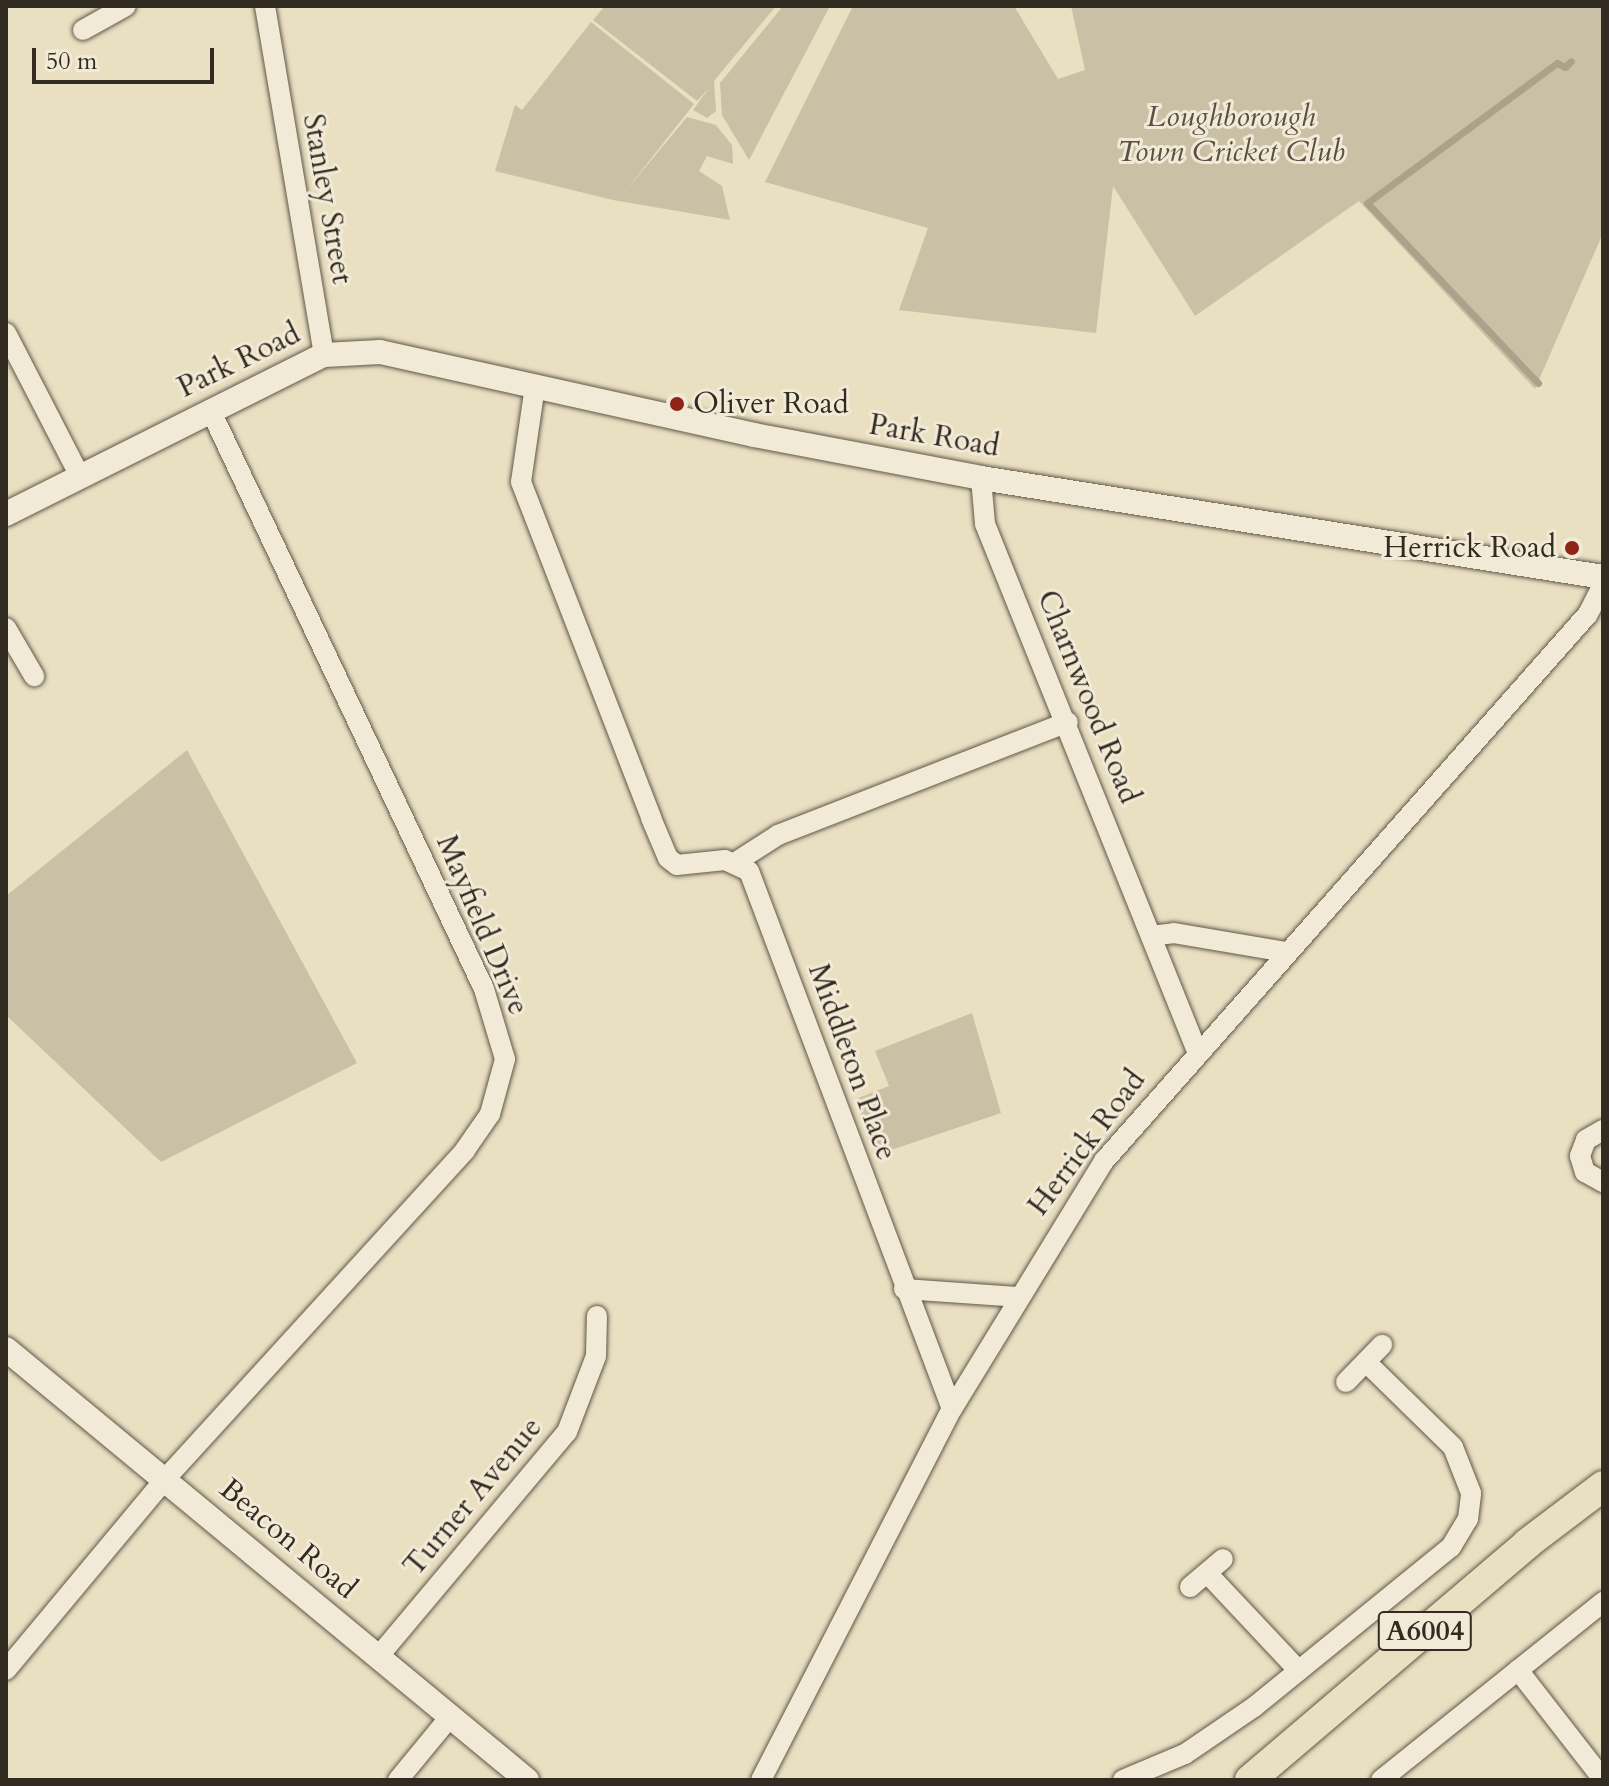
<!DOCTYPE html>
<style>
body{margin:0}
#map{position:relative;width:1609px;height:1786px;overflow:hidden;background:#e9dfc1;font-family:Cardo,serif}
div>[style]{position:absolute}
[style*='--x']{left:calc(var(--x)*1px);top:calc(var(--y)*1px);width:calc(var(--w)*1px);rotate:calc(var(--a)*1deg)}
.green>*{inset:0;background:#cac0a6}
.stream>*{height:7px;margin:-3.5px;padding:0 3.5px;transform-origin:3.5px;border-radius:3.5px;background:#aba28b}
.roads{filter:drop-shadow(0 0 2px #605849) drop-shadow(0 0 2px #605849)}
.minor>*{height:20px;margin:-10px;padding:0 10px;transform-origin:10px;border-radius:10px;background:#f1ead7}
.tertiary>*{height:24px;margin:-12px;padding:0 12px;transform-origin:12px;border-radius:12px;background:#f1ead7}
.primary>*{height:30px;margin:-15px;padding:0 15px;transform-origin:15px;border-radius:15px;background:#e9dfc1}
.dots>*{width:22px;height:22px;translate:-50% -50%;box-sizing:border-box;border:4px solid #f1ead7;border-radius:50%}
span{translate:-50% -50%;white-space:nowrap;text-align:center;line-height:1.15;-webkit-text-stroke:6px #f1ead7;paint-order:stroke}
.shield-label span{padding:2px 6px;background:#f1ead7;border:2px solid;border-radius:6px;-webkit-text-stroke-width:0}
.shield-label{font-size:28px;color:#322b21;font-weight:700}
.park-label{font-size:30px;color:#585042;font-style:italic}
.street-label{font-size:30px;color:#322b21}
.poi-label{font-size:30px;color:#322b21}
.left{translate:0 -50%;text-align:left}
.right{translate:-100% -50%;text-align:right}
.frame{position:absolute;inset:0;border:8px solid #322b21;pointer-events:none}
.scale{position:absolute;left:32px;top:48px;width:182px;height:36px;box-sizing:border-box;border:4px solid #322b21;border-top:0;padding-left:10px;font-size:24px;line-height:28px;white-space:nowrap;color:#322b21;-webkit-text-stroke:6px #f1ead7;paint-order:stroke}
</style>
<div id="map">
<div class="green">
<i style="clip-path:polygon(605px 6px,776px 6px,714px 81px,716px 111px,707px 118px,693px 110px,709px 88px,697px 101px,593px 20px)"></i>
<i style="clip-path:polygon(783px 6px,830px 6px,749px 160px,722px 115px,720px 83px)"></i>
<i style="clip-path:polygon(853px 6px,1014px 6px,1058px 79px,1085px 70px,1071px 6px,1603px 6px,1603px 233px,1535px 389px,1359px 201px,1195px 316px,1113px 186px,1096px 333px,899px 310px,928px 228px,765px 182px)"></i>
<i style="clip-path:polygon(591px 22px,694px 104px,624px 193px,687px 117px,716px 125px,732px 145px,733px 164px,707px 156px,699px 171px,722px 186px,730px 220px,613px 200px,495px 171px,515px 105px,522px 110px)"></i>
<i style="clip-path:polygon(187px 750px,357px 1063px,161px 1162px,6px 1015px,6px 896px)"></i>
<i style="clip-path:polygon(972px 1013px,1001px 1113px,876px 1155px,856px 1099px,889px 1086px,875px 1051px)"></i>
</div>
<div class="stream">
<i style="--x:1538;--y:383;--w:248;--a:-133.5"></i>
<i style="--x:1367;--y:203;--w:236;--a:-36.4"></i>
<i style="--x:1557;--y:63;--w:9;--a:27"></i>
<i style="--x:1565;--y:67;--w:8;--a:-45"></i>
</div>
<div class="roads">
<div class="minor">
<i style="--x:265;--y:6;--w:354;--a:80.4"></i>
<i style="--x:83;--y:30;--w:49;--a:-29.2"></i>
<i style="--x:6;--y:333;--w:163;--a:62.7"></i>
<i style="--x:535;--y:386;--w:97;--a:98.3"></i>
<i style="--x:521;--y:482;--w:360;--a:68.8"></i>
<i style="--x:651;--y:818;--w:43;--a:67"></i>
<i style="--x:668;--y:858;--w:11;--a:38"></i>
<i style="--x:677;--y:865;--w:48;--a:-5.9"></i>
<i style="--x:725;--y:860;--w:26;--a:25"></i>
<i style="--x:749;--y:871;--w:575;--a:69.33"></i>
<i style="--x:981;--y:478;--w:46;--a:85"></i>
<i style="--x:985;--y:524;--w:568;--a:68.09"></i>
<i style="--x:6;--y:628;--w:56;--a:59.7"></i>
<i style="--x:736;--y:862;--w:50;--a:-32.7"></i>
<i style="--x:778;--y:835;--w:311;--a:-21.3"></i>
<i style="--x:1151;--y:936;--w:23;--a:-7"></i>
<i style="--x:1174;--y:933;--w:113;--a:9.7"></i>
<i style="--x:1603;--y:1130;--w:20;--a:150"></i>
<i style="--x:1586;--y:1140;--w:17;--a:111"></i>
<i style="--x:1580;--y:1156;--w:17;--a:73"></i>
<i style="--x:1585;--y:1172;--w:21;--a:29"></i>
<i style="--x:904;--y:1289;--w:113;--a:4"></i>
<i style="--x:1346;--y:1382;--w:52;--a:-45.8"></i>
<i style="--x:1207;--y:1573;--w:134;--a:46.8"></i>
<i style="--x:1190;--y:1587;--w:43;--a:-40.3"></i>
<i style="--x:378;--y:1657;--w:294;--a:-50"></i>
<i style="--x:567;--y:1432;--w:81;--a:-69.1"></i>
<i style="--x:596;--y:1356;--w:40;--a:-88.6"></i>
<i style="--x:6;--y:1670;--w:250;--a:-50.2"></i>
<i style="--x:166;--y:1478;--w:444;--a:-47.6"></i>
<i style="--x:465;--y:1150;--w:44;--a:-55.2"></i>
<i style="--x:490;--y:1114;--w:57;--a:-74.7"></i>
<i style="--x:505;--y:1059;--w:73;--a:-106.7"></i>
<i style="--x:484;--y:989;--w:641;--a:-115.29"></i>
<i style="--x:1518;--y:1670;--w:138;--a:52.1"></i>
<i style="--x:398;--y:1780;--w:82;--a:-50.5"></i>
<i style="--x:761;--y:1780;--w:417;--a:-62.8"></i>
<i style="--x:952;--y:1409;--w:291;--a:-58.5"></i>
<i style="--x:1104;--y:1161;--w:730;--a:-48.5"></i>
<i style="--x:1588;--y:614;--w:34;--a:-63"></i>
<i style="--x:1123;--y:1780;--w:67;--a:-22.8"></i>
<i style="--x:1185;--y:1754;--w:83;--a:-34.3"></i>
<i style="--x:1254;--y:1707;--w:254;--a:-39.1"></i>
<i style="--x:1451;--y:1547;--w:33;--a:-59"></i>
<i style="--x:1468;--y:1519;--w:26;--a:-83"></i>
<i style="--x:1471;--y:1493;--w:49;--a:-111.4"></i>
<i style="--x:1453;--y:1447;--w:120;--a:-135.7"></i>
<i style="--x:1381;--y:1780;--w:285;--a:-38.7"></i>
</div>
<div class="tertiary">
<i style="--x:6;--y:514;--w:356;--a:-26.6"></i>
<i style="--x:324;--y:355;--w:56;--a:-3.1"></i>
<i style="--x:380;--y:352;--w:383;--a:12.5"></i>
<i style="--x:754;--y:435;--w:231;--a:10.7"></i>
<i style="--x:981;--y:478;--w:630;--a:9.04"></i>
<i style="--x:6;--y:1349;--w:676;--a:39.6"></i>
</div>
<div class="primary">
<i style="--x:1250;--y:1780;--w:365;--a:-40.4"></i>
<i style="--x:1528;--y:1543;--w:94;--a:-37.2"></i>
</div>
</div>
<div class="dots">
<i style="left:677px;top:404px;background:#8f2418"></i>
<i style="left:1572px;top:548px;background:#8f2418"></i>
</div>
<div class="shield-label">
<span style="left:1425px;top:1631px">A6004</span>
</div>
<div class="park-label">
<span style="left:1231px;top:134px">Loughborough<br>Town Cricket Club</span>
</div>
<div class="street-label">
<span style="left:327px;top:199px;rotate:80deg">Stanley Street</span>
<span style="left:239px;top:361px;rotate:-26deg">Park Road</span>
<span style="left:934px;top:436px;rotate:10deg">Park Road</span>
<span style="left:1088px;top:697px;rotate:68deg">Charnwood Road</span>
<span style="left:482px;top:925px;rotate:67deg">Mayfield Drive</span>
<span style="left:852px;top:1062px;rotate:70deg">Middleton Place</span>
<span style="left:1087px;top:1143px;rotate:-53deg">Herrick Road</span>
<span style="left:473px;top:1497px;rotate:-50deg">Turner Avenue</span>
<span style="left:288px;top:1539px;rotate:40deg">Beacon Road</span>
</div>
<div class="poi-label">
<span class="left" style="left:693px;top:404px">Oliver Road</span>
<span class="right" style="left:1556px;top:548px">Herrick Road</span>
</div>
<div class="frame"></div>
<div class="scale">50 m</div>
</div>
